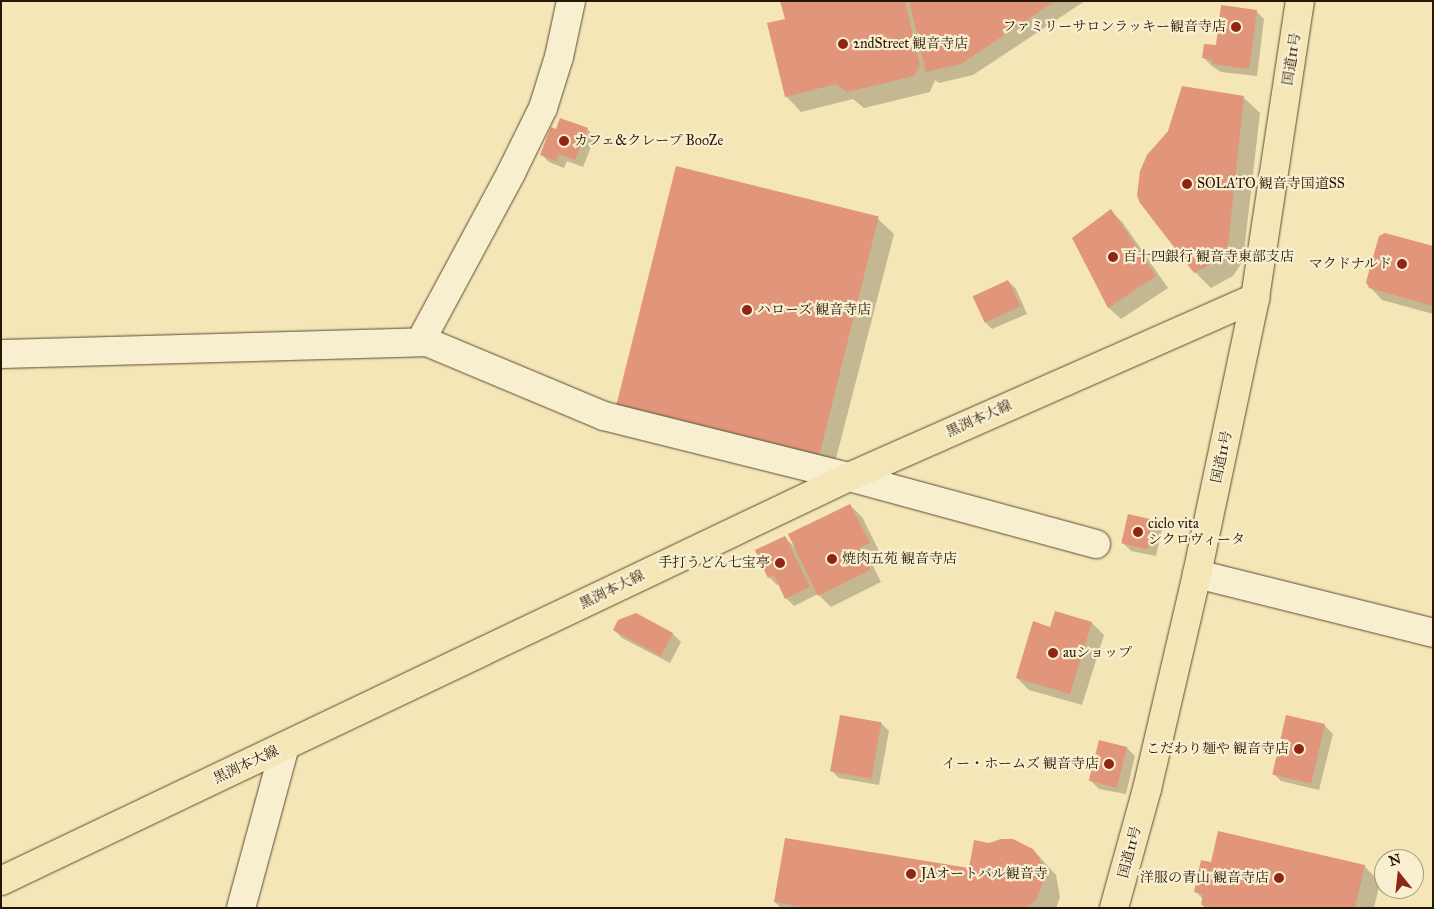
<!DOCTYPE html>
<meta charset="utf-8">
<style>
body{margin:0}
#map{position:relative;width:1434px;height:909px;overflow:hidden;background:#f5e6b7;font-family:"IM FELL Great Primer","Noto Serif JP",serif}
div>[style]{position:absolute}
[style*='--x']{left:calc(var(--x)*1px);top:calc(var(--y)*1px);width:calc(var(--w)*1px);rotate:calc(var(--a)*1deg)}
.shadow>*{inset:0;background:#0003}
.building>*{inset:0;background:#e1957a;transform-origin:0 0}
.roads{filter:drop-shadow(0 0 1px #5b4a32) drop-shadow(0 0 1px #5b4a32)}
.minor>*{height:28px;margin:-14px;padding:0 14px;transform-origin:14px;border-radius:14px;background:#f8efd0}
.major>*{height:28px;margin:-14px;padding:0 14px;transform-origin:14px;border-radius:14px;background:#f5e6b7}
.highway>*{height:28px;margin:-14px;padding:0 14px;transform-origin:14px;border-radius:14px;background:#f5e6b7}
.dots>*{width:14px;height:14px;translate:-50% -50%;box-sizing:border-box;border:2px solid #f8efd0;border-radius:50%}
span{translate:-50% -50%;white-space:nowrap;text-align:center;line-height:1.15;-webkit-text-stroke:4.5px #f8efd0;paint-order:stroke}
.poi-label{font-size:14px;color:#281605}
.right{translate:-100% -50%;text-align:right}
.left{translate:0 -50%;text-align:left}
.street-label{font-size:14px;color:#281605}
.frame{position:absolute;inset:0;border:2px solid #281605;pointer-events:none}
.north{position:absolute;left:1374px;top:849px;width:50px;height:50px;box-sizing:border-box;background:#f8efd0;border:1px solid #a5987f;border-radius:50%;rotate:344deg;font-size:14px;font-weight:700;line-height:20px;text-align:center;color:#281605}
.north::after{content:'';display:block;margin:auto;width:18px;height:22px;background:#8f2418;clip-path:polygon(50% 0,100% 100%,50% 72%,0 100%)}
</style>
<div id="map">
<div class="shadow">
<i style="clip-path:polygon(782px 1px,1085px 1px,973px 75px,939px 83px,935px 80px,930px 92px,864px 108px,853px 99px,801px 112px,786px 96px,786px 20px)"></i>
<i style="clip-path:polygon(1256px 11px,1264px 19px,1257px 76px,1221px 72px,1212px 66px,1204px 58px)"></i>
<i style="clip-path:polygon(1244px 98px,1260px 113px,1243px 261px,1233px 276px,1211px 288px,1195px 272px)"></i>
<i style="clip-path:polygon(587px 129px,595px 137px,583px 167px,567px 161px,564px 168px,549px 162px,541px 154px,557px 130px)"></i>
<i style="clip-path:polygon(1111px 211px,1123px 223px,1168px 288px,1121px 319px,1109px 308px)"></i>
<i style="clip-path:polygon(878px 219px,894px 234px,833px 470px,631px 418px,616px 403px)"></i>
<i style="clip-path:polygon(1433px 248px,1433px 314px,1382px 300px,1370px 287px)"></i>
<i style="clip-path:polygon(1008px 281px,1016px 289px,1027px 314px,992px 329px,984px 321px,973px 296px)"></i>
<i style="clip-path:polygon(850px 505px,862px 517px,881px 555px,870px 560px,881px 582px,831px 607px,818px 594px,794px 606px,786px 598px,779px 584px,777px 585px,769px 577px,785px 537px,795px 548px)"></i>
<i style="clip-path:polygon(1154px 521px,1162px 529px,1156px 556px,1131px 551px,1123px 543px)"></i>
<i style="clip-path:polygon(635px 615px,673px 634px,681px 642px,670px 663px,622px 638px,614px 630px)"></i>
<i style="clip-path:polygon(1092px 623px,1104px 635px,1082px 705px,1029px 690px,1017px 678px,1051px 628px)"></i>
<i style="clip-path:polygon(1287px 716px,1325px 726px,1333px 734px,1319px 790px,1281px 781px,1273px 773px)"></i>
<i style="clip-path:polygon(881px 723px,889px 731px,879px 785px,839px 778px,831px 770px)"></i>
<i style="clip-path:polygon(1100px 742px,1127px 748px,1135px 756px,1126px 794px,1099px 789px,1091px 781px)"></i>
<i style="clip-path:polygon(989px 844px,1033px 850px,1056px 875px,1060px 897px,1056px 908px,781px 908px,775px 902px,970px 869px)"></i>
<i style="clip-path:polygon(1212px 864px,1364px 866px,1380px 882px,1374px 908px,1205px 908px,1202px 904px,1203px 899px,1195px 891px)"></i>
</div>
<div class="building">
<i style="clip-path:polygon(780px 1px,905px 1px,920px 65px,914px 76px,847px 92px,836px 84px,785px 97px,767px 23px,785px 19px)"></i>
<i style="clip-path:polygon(909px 1px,1055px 1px,961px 64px,926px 72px)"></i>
<i style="clip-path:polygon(1221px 5px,1257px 10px,1249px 69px,1212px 64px,1212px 60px,1202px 58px,1204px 44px,1216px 45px)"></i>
<i style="clip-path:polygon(1182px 86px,1244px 96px,1228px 245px,1218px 260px,1194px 273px,1140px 203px,1137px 196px,1140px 171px,1147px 155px,1168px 131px)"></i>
<i style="clip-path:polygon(560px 118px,588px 128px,575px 160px,559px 154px,556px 161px,540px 155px,551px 127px,556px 129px)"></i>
<i style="left:676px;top:166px;width:209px;height:245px;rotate:14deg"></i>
<i style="clip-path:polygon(1111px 209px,1156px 276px,1108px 308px,1072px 238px)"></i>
<i style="clip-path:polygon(1385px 233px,1433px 246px,1433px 306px,1369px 288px,1366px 282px,1379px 236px)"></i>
<i style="left:1008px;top:280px;width:29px;height:39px;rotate:65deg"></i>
<i style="clip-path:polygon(850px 504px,870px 543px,859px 548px,870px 570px,818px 596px,788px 534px)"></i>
<i style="left:1128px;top:514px;width:27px;height:30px;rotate:13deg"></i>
<i style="clip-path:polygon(785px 536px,810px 587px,785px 599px,774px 575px,768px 578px,755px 550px)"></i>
<i style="clip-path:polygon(1055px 611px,1092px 622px,1070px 694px,1016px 678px,1033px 621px,1050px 627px)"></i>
<i style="clip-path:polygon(636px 613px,673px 633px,661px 656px,613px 630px,618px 620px)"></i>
<i style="left:840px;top:715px;width:42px;height:57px;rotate:10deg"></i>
<i style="left:1286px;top:715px;width:40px;height:61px;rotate:13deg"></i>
<i style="left:1099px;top:740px;width:29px;height:42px;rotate:14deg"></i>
<i style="clip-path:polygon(1218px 831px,1365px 865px,1355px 908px,1213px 908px,1201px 905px,1203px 894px,1194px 892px,1201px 860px,1211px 862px)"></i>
<i style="clip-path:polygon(785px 838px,969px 868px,974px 840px,989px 843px,1001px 839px,1013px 839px,1033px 849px,1040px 858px,1044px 880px,1035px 901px,1025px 908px,808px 908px,774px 902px)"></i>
</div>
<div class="roads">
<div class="minor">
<i style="--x:427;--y:342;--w:9;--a:-103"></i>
<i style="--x:425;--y:333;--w:182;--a:-61.7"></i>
<i style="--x:511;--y:173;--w:72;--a:-63.8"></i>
<i style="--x:543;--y:108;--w:53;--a:-72.6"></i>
<i style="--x:559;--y:57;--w:57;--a:-77.9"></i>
<i style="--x:1;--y:354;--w:426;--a:-1.6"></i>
<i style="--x:427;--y:342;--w:192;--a:22.7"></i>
<i style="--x:604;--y:416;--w:252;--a:14"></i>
<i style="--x:849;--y:477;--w:256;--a:15.2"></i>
<i style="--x:1197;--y:574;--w:243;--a:14"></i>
<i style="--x:241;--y:908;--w:168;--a:-74.8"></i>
</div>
<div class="major">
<i style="--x:1;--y:881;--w:939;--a:-25.47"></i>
<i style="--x:849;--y:477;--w:444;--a:-23.8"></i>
</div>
<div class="highway">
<i style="--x:1114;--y:908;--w:123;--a:-74.5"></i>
<i style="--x:1147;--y:789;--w:221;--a:-76.9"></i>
<i style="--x:1197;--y:574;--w:282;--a:-78.1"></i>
<i style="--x:1255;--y:298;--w:300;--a:-81.4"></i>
</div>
</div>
<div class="dots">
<i style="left:1236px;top:27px;background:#8f2418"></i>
<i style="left:843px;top:44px;background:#8f2418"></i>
<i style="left:564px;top:141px;background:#8f2418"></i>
<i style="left:1187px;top:184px;background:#8f2418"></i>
<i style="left:1113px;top:257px;background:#8f2418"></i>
<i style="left:1402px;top:264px;background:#8f2418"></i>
<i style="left:747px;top:310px;background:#8f2418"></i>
<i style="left:1138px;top:532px;background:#8f2418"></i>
<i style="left:832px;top:559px;background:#8f2418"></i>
<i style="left:780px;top:563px;background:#8f2418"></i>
<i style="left:1053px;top:653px;background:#8f2418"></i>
<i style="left:1299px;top:749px;background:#8f2418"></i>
<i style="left:1109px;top:764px;background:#8f2418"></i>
<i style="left:911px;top:874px;background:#8f2418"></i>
<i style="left:1279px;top:878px;background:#8f2418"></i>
</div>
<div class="poi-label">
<span class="right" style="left:1226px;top:27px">ファミリーサロンラッキー観音寺店</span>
<span class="left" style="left:853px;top:44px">2ndStreet 観音寺店</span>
<span class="left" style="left:574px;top:141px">カフェ&amp;クレープ BooZe</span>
<span class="left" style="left:1197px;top:184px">SOLATO 観音寺国道SS</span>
<span class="left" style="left:1123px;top:257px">百十四銀行 観音寺東部支店</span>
<span class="right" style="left:1392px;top:264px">マクドナルド</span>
<span class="left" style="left:757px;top:310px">ハローズ 観音寺店</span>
<span class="left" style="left:1148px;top:532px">ciclo vita<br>シクロヴィータ</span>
<span class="left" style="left:842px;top:559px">焼肉五苑 観音寺店</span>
<span class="right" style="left:770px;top:563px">手打うどん七宝亭</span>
<span class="left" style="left:1063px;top:653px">auショップ</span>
<span class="right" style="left:1289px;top:749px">こだわり麺や 観音寺店</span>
<span class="right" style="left:1099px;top:764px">イー・ホームズ 観音寺店</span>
<span class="left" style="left:921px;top:874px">JAオートパル観音寺</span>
<span class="right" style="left:1269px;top:878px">洋服の青山 観音寺店</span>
</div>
<div class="street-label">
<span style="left:1292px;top:59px;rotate:-81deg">国道11号</span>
<span style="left:979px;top:419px;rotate:-24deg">黒渕本大線</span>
<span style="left:1222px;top:457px;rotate:-78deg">国道11号</span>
<span style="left:612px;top:590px;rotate:-26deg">黒渕本大線</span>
<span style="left:246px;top:765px;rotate:-25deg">黒渕本大線</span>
<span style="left:1130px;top:852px;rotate:-75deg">国道11号</span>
</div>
<div class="frame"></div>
<div class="north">N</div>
</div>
